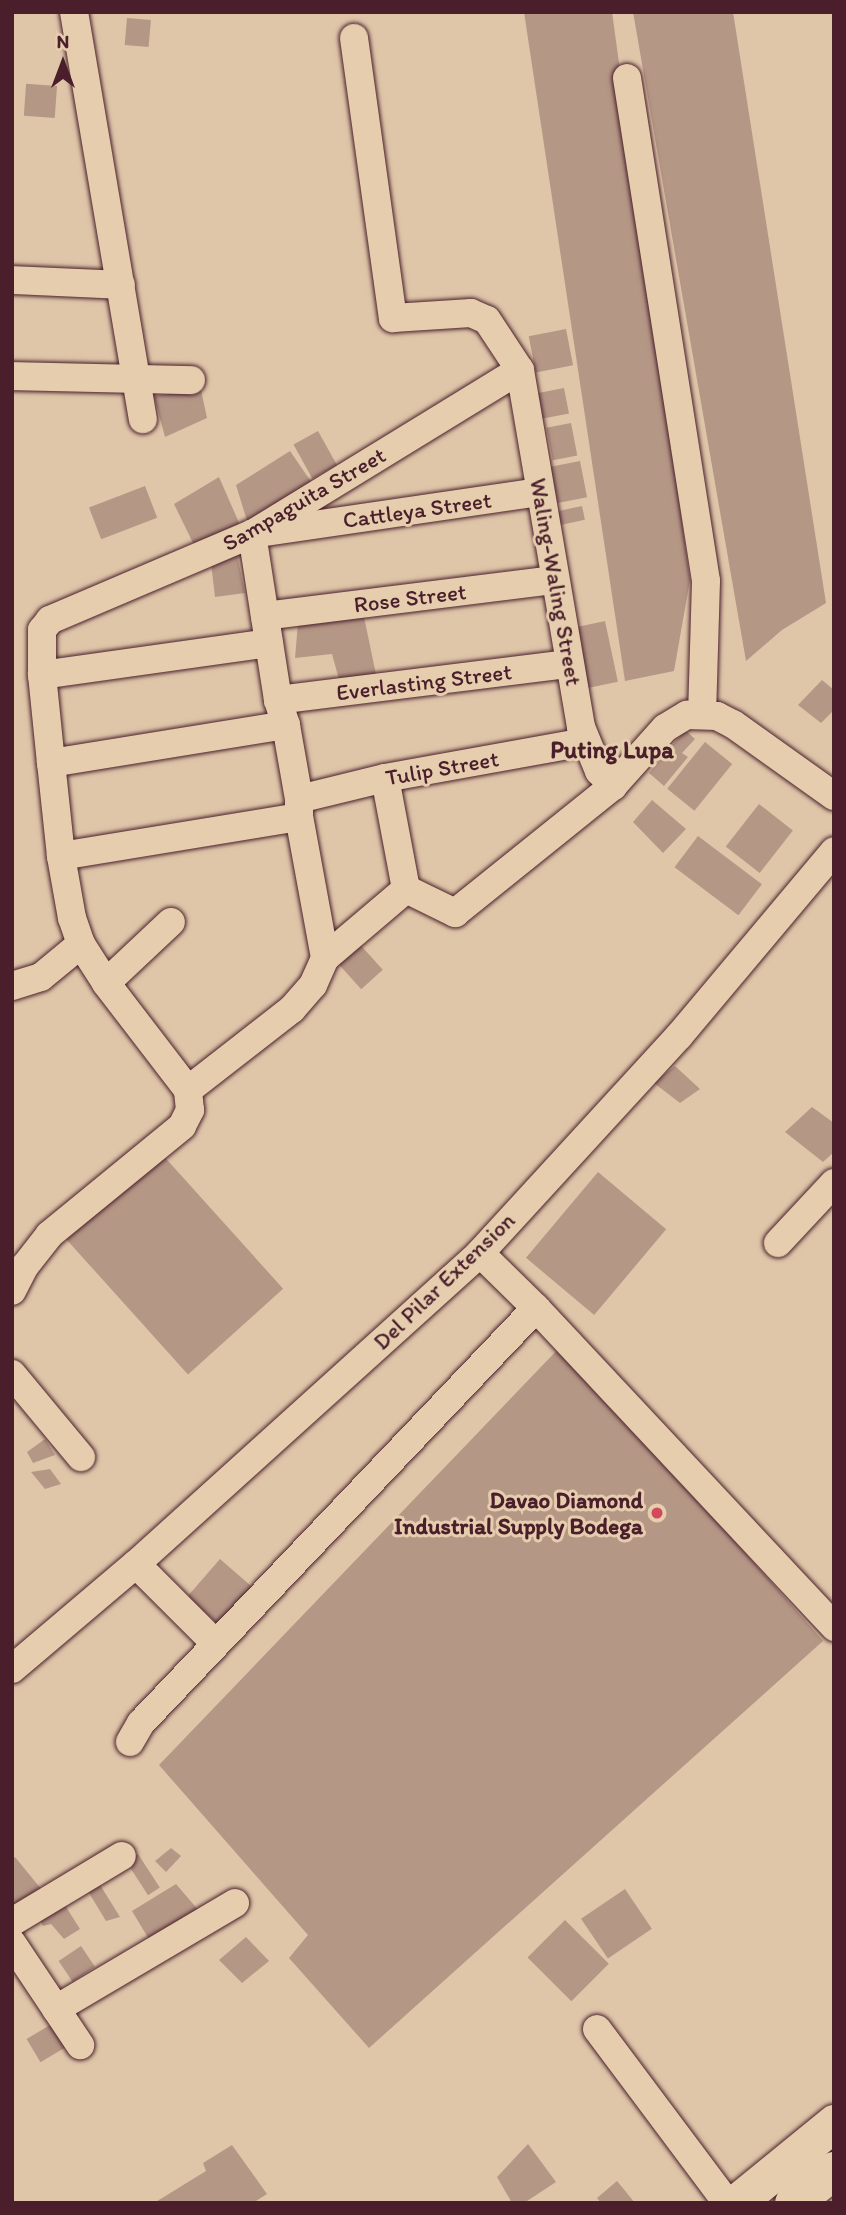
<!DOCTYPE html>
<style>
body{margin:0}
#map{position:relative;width:846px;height:2215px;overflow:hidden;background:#dfc6a9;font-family:Itim,sans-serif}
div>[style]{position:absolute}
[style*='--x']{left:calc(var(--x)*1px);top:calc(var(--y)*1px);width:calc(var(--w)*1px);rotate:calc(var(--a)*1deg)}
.building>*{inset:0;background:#b59786;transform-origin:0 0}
.roads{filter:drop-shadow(0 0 2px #4a1f2b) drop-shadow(0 0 2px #4a1f2b)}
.minor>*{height:28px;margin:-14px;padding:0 14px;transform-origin:14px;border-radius:14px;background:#e5cdae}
.major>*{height:37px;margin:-18.5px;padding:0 18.5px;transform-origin:18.5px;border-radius:18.5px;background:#e5cdae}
.dots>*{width:19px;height:19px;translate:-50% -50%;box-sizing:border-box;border:4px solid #e5cdae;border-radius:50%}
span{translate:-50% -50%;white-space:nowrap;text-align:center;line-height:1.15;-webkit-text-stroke:6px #e5cdae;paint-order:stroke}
.street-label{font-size:23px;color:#4a1f2b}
.poi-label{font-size:23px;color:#4a1f2b;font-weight:700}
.right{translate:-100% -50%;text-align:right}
.neighbourhood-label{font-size:24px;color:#4a1f2b;font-weight:700}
.frame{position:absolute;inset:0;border:14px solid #4a1f2b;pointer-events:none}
.north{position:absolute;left:28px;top:28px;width:70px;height:70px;-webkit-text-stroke:5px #e5cdae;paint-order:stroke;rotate:0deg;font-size:19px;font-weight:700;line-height:28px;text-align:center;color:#4a1f2b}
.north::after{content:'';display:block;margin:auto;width:24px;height:32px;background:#4a1f2b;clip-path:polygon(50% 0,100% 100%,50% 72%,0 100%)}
</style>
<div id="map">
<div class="building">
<i style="clip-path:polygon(524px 12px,612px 12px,690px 580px,674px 671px,625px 681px)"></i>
<i style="clip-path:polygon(633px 12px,733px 12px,826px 603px,782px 630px,746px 661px)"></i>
<i style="left:127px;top:18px;width:24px;height:27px;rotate:5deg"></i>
<i style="left:57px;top:86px;width:32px;height:31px;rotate:94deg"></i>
<i style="left:566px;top:329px;width:37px;height:38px;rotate:79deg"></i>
<i style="left:564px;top:388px;width:26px;height:30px;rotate:79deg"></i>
<i style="clip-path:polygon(201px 390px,207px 418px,165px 437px,154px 396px)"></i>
<i style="left:571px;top:423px;width:33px;height:25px;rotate:79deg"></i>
<i style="left:318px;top:431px;width:39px;height:28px;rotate:61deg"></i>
<i style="clip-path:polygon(290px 451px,312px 483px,248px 524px,236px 485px)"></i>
<i style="left:580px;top:461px;width:37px;height:30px;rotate:79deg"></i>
<i style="clip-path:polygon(219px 477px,240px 525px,194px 545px,174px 504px)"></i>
<i style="left:145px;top:486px;width:34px;height:60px;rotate:69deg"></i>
<i style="left:582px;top:506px;width:14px;height:25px;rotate:78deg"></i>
<i style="clip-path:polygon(236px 550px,245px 593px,215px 597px,210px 555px)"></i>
<i style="clip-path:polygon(364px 617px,377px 679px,340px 683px,332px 654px,295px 658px,298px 623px)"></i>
<i style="left:605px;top:621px;width:62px;height:32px;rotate:78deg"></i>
<i style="clip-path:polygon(822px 680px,834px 690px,834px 710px,821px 723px,798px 705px)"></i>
<i style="clip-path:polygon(685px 730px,695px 739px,682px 753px,688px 757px,664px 786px,649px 773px)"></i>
<i style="left:705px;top:742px;width:35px;height:60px;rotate:39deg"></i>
<i style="clip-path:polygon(652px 800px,686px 829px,663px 853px,633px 822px)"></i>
<i style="left:759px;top:804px;width:43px;height:54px;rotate:38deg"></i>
<i style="left:698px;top:836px;width:80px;height:39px;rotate:37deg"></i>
<i style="left:356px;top:940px;width:40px;height:29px;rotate:48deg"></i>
<i style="clip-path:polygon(675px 1066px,700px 1089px,680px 1103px,654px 1083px)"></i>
<i style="clip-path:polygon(812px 1107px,834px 1123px,834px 1152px,823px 1162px,785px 1132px)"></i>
<i style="left:160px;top:1152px;width:184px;height:128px;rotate:48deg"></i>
<i style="left:598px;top:1172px;width:89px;height:112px;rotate:40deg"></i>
<i style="clip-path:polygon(562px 1345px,823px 1641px,369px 2048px,289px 1958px,308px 1935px,159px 1765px)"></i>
<i style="clip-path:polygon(45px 1439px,55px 1455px,33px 1463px,27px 1452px)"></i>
<i style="clip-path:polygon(50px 1469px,61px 1484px,45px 1489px,31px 1472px)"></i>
<i style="left:220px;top:1559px;width:50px;height:50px;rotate:41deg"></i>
<i style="clip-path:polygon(171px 1848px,181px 1856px,166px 1872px,155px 1861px)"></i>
<i style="left:138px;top:1854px;width:40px;height:14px;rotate:57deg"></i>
<i style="clip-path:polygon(15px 1857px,42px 1890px,12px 1906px,12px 1860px)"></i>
<i style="clip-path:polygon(97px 1880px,120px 1917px,106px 1921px,86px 1888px)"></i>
<i style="clip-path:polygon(176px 1884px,200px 1912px,150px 1941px,132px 1911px)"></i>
<i style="left:625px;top:1889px;width:48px;height:53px;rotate:56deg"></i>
<i style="clip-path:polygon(61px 1899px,80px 1929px,64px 1939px,51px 1924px,43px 1926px,37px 1915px)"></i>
<i style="left:565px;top:1920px;width:62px;height:53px;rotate:45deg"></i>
<i style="clip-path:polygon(246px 1937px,269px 1961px,242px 1983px,219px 1960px)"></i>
<i style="left:81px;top:1946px;width:25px;height:27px;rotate:56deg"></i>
<i style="left:60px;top:2019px;width:27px;height:39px;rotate:59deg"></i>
<i style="clip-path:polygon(528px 2144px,556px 2182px,524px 2203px,512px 2203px,497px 2177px)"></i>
<i style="clip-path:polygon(232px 2145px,267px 2194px,253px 2203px,154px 2203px,206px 2171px,203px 2163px)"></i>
<i style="clip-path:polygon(617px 2181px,635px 2203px,601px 2203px,597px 2198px)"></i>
</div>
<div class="roads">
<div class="minor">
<i style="--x:74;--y:12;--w:413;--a:80.4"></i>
<i style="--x:354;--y:38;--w:283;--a:82.1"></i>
<i style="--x:393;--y:318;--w:78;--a:-3.7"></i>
<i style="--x:471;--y:313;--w:17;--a:24"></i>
<i style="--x:487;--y:320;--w:60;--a:56.6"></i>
<i style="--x:520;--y:370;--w:362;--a:80.3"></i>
<i style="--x:581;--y:727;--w:48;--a:67.8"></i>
<i style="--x:599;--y:771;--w:21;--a:47"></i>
<i style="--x:627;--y:78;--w:509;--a:81.07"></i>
<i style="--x:706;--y:581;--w:133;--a:91.7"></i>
<i style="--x:12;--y:280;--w:109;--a:2.6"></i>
<i style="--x:12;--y:376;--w:179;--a:1.3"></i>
<i style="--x:265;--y:616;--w:292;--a:-7.1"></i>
<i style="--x:42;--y:675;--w:229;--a:-8"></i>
<i style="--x:278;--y:700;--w:293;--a:-7.1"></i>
<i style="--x:51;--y:763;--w:238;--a:-9.2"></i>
<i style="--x:299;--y:799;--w:89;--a:-13.7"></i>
<i style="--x:385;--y:778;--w:203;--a:-10.2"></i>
<i style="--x:61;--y:856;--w:241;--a:-9.3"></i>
<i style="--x:406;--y:889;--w:55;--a:26.1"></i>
<i style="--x:455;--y:913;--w:203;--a:-38.8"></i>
<i style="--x:613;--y:786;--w:78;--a:-48.1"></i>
<i style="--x:665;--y:728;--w:26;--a:-31"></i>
<i style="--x:687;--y:715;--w:30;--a:2"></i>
<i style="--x:717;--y:716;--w:18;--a:27"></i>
<i style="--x:733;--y:724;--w:124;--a:35.5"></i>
<i style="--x:325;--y:958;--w:143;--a:-100.4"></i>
<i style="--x:299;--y:817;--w:18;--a:-90"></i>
<i style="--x:299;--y:799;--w:75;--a:-100"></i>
<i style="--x:286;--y:725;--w:26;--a:-108"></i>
<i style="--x:278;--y:700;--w:168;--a:-98.9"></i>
<i style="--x:252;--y:534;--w:291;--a:-8.3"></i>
<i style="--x:106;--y:983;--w:89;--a:-43.2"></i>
<i style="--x:12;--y:986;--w:30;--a:-17"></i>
<i style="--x:41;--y:977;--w:52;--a:-39.5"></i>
<i style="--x:188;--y:1090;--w:132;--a:-37.9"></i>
<i style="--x:292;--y:1009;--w:32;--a:-49"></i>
<i style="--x:313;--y:985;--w:30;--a:-66"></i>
<i style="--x:325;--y:958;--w:106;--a:-40.4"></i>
<i style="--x:406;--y:889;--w:113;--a:-100.7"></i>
<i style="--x:778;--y:1243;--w:82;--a:-47"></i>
<i style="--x:480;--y:1253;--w:78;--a:44.5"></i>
<i style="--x:536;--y:1308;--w:437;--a:46.9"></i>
<i style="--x:12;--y:1291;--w:28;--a:-63"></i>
<i style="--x:25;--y:1266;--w:39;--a:-52"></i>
<i style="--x:49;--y:1235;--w:172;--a:-39.3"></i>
<i style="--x:182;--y:1126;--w:18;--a:-63"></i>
<i style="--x:190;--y:1110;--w:20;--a:-96"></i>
<i style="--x:188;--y:1090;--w:135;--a:-127.5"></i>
<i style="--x:106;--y:983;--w:46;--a:-122.7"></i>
<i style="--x:81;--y:944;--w:28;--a:-109"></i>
<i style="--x:72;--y:918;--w:63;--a:-100.1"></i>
<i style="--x:61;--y:856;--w:94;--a:-96.1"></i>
<i style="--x:51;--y:763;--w:88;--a:-95.8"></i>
<i style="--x:42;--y:675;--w:45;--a:-90"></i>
<i style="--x:42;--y:630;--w:13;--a:-51"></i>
<i style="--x:50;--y:620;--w:220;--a:-23.1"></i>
<i style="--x:252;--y:534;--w:314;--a:-31.5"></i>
<i style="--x:12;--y:1374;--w:108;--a:50.3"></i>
<i style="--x:136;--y:1564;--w:113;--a:45"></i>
<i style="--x:12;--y:1669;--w:162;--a:-40.3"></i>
<i style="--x:136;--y:1564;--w:464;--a:-42.1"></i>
<i style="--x:480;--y:1253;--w:294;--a:-47.5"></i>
<i style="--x:679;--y:1036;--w:241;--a:-50"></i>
<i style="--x:130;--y:1742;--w:22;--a:-60"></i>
<i style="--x:141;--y:1723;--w:573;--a:-46.41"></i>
<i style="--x:12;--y:1922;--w:128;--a:-31"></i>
<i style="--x:12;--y:1943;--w:123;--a:56.3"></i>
<i style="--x:56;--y:2009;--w:208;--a:-30.6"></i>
<i style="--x:597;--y:2029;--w:217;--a:53.2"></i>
</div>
<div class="major">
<i style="--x:736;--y:2203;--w:127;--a:-39.2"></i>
<i style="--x:793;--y:2203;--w:53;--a:-38.8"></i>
</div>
</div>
<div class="dots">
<i style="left:657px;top:1513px;background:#d1495b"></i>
</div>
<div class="street-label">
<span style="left:304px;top:499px;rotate:-30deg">Sampaguita Street</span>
<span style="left:417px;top:510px;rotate:-8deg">Cattleya Street</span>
<span style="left:556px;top:582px;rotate:80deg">Waling-Waling Street</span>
<span style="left:410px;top:598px;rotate:-7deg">Rose Street</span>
<span style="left:424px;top:682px;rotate:-7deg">Everlasting Street</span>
<span style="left:442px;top:768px;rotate:-10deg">Tulip Street</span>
<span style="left:444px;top:1281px;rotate:-44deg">Del Pilar Extension</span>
</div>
<div class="poi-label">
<span class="right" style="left:643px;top:1513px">Davao Diamond<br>Industrial Supply Bodega</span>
</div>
<div class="neighbourhood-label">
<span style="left:612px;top:750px">Puting Lupa</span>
</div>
<div class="frame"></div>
<div class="north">N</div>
</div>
